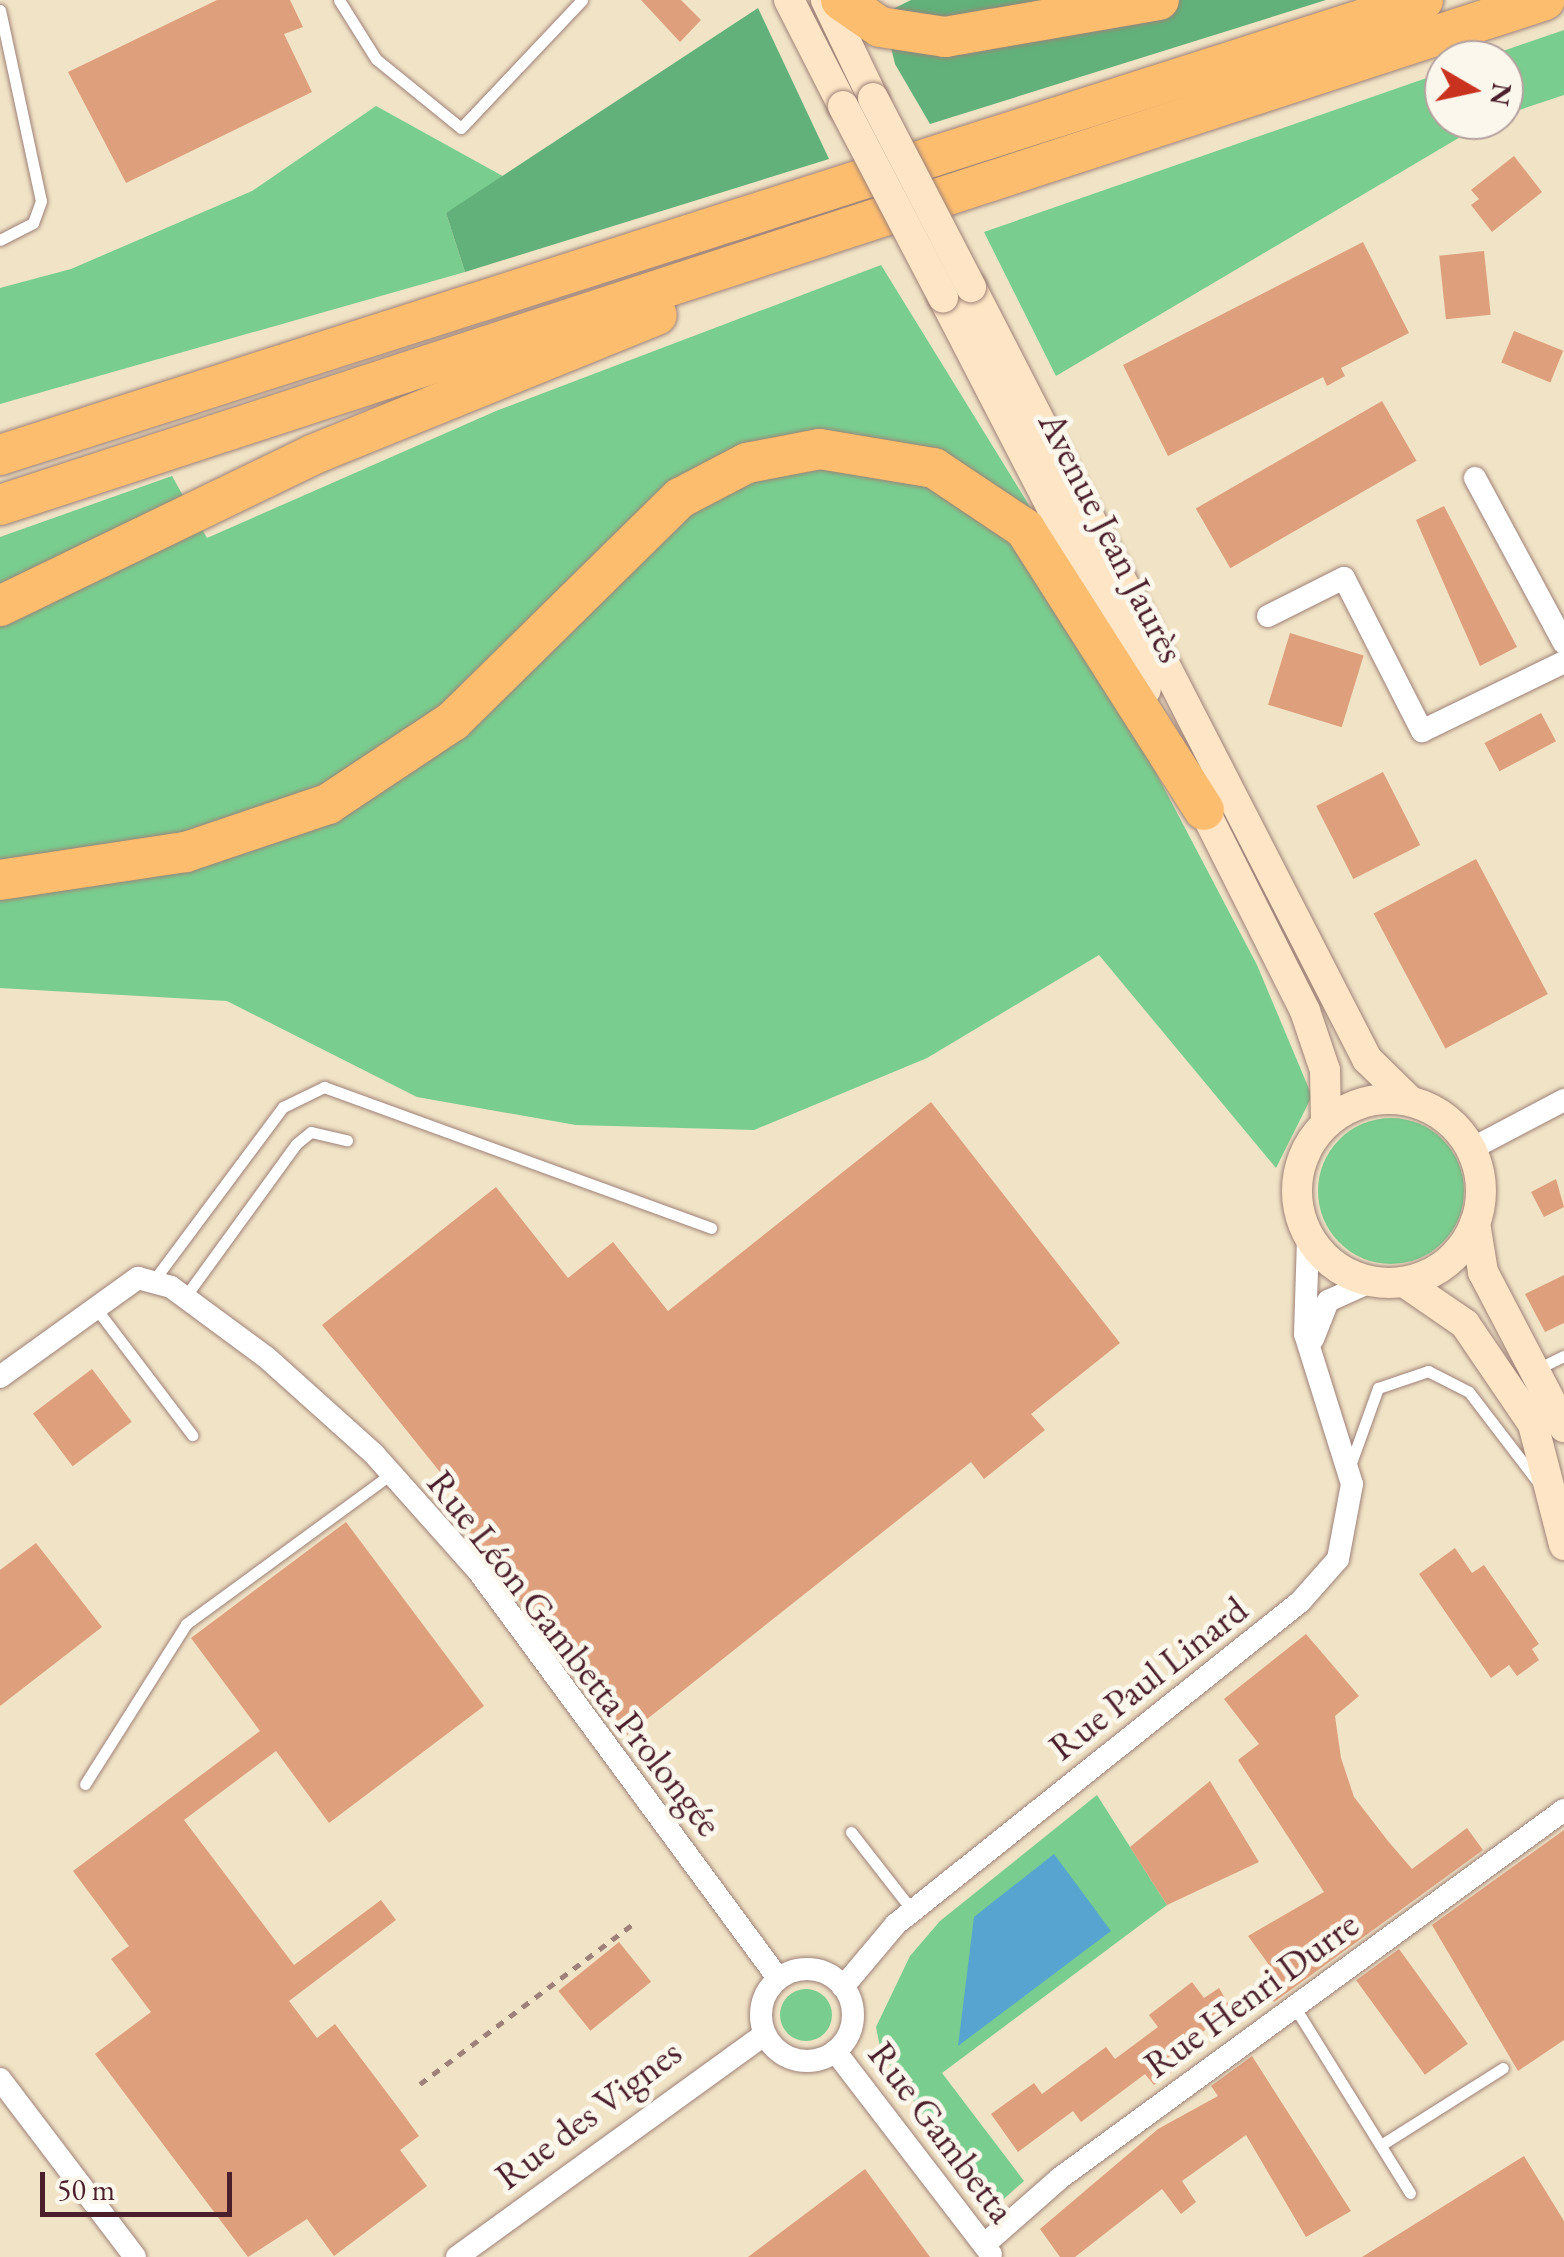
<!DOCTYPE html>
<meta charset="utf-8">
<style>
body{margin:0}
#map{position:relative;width:1564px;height:2257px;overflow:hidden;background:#f1e3c6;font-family:"EB Garamond",serif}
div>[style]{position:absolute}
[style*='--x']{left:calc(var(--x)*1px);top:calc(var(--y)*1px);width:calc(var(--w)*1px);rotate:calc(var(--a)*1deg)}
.green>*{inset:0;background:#79cd8f}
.round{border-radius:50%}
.forest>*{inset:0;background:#62b07a}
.water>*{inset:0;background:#57a4d0}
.building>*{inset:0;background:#de9f7d;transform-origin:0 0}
.path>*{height:5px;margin-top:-2.5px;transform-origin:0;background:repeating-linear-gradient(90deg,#9e8178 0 8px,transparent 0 16px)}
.roads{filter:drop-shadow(0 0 2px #9e8178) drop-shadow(0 0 2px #9e8178)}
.service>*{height:11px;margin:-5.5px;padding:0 5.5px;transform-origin:5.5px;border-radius:5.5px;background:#fff}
.minor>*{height:22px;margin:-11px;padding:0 11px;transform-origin:11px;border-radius:11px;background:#fff}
.minor>.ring{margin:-11px;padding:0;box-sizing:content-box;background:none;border:22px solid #fff;border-radius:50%}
.secondary>*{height:30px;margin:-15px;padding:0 15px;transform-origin:15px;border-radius:15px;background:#fee5c5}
.secondary>.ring{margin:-15px;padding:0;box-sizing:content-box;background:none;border:30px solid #fee5c5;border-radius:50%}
.motorway>*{height:40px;margin:-20px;padding:0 20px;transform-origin:20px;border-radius:20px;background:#fcbd6f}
.bridges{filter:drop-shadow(0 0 2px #9e8178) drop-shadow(0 0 2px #9e8178)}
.secondary-bridge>*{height:30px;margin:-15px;padding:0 15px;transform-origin:15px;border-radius:15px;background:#fee5c5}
span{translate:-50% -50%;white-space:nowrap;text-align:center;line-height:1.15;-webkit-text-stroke:10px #fbf7ec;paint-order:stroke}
.street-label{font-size:38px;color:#4a1f2b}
.north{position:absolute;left:1424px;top:40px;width:100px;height:100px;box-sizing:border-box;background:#fbf7ec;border:2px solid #b4a19f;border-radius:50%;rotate:99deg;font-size:28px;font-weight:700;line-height:40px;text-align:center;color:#4a1f2b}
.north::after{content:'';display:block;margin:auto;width:35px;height:45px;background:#c8321e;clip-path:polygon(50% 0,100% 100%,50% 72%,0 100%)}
.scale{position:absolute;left:40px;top:2172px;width:192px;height:45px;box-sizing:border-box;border:5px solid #4a1f2b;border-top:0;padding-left:12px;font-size:30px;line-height:35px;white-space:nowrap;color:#4a1f2b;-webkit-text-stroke:8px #fbf7ec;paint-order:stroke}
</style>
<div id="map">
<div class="green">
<i style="clip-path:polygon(1564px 30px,1564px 95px,1504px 115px,1504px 60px,1477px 60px)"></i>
<i style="clip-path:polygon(1444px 72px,1444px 120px,1489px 120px,1056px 376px,984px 232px)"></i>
<i style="clip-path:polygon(376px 106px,508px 179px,446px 213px,465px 272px,0 404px,0 288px,71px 269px,252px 191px)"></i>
<i style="clip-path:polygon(881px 265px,1037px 518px,1093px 653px,1257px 965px,1312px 1096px,1276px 1168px,1099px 955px,927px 1058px,754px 1130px,576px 1125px,417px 1097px,227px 1001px,0 988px,0 537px,172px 476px,207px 538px,496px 411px)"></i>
<i class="round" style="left:1318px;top:1118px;width:146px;height:146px"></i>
<i style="clip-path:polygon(1097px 1795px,1167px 1905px,942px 2073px,1024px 2181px,988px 2213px,881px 2052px,876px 2027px,910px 1956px,940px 1921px)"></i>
<i class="round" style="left:780px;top:1989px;width:52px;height:52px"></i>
</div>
<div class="forest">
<i style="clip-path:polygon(911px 0,1326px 0,930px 124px,895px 64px,883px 14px)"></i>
<i style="clip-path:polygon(758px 8px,829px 159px,465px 272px,446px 213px)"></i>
</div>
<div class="water">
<i style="clip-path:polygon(1054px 1854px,1111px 1931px,958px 2046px,974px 1917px)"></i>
</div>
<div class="building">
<i style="clip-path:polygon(217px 0,290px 0,303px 27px,284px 34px,312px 92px,126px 183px,68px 72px)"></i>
<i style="clip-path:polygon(641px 0,681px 0,701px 20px,680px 42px)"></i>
<i style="clip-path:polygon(1514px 156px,1542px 192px,1492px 232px,1471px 205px,1479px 199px,1471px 190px)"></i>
<i style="clip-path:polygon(1363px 242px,1409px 333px,1341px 368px,1345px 376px,1327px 386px,1323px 377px,1168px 456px,1123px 365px)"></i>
<i style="left:1484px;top:251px;width:64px;height:45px;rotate:84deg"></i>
<i style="left:1514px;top:331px;width:53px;height:34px;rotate:22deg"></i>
<i style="left:1382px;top:401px;width:69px;height:215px;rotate:60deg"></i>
<i style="clip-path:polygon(1444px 506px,1517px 647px,1480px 666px,1416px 520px)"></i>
<i style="left:1290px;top:633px;width:77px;height:75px;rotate:17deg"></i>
<i style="left:1541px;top:713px;width:32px;height:64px;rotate:62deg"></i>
<i style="left:1383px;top:772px;width:82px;height:75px;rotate:63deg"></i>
<i style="left:1476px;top:859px;width:153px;height:116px;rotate:62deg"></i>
<i style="clip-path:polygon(931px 1102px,1120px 1343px,1031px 1414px,1045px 1430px,984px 1479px,971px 1462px,627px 1735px,454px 1519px,468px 1507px,322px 1325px,496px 1187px,568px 1278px,613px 1242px,668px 1311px)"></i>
<i style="clip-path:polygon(1556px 1179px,1564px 1207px,1544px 1217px,1531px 1192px)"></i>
<i style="clip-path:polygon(1564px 1275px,1564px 1323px,1545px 1332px,1525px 1294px)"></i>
<i style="left:92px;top:1369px;width:66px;height:74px;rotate:53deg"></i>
<i style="clip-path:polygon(346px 1522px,484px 1706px,329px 1823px,276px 1751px,184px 1820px,294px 1965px,381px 1900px,396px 1920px,289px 2001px,317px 2038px,335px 2024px,403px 2114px,419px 2136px,400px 2150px,427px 2186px,334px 2256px,307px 2219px,248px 2257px,95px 2054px,151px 2012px,111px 1959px,129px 1946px,73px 1871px,260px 1731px,191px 1638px)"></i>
<i style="clip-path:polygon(36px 1543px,102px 1627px,0 1706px,0 1570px)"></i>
<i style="clip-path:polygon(1455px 1548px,1472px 1573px,1484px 1565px,1539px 1644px,1532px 1649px,1539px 1660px,1517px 1676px,1509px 1665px,1491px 1678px,1419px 1574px)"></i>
<i style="clip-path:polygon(1306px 1634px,1359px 1696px,1335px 1716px,1341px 1758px,1354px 1797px,1388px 1841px,1412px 1869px,1467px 1828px,1483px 1850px,1274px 2002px,1262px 1982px,1275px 1973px,1248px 1936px,1324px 1892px,1238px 1760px,1259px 1744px,1224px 1699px)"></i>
<i style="clip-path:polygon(1210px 1781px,1259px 1862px,1167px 1905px,1130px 1847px)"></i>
<i style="clip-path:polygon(1564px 1830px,1564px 2040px,1518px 2071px,1432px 1925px)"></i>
<i style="left:619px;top:1942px;width:51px;height:78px;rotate:51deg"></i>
<i style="left:1399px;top:1949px;width:117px;height:53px;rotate:54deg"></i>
<i style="clip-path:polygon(1192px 1982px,1204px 1998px,1219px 1988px,1232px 2010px,1165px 2060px,1173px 2071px,1154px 2085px,1145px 2074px,1081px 2122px,1073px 2111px,1018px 2152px,991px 2114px,1034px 2083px,1042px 2094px,1106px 2047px,1115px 2059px,1158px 2027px,1149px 2015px)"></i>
<i style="clip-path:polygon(1252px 2056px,1351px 2211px,1306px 2237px,1246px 2135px,1182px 2181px,1196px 2202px,1181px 2214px,1162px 2189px,1075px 2257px,1060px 2257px,1040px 2229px,1158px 2129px,1218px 2096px,1211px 2086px)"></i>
<i style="clip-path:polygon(1524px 2156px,1564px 2221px,1564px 2257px,1362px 2257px)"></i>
<i style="clip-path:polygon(865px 2169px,930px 2257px,748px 2257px)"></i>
</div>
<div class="path">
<i style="--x:420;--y:2084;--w:271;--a:-36.9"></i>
</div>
<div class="roads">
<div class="service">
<i style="--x:339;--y:0;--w:70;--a:57.9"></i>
<i style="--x:376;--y:59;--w:109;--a:39.1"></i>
<i style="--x:461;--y:128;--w:176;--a:-46.6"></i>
<i style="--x:0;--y:10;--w:195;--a:77.9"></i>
<i style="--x:41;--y:201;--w:23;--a:110"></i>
<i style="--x:33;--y:223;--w:37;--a:153"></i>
<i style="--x:154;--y:1280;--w:216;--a:-53.3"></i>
<i style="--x:283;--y:1107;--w:46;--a:-26"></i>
<i style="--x:324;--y:1087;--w:412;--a:20"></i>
<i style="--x:185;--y:1297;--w:189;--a:-54"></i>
<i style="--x:296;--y:1144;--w:19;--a:-39"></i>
<i style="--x:311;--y:1132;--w:37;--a:13"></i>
<i style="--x:95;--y:1307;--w:161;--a:52.8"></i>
<i style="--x:1535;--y:1370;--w:32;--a:-26"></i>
<i style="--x:1351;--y:1463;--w:80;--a:-70.2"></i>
<i style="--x:1378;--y:1388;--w:53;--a:-18.8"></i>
<i style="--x:1428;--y:1371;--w:46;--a:27.1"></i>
<i style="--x:1469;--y:1392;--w:123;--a:52.6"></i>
<i style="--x:85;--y:1784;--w:189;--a:-57.7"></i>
<i style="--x:186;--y:1624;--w:255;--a:-36.2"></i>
<i style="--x:851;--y:1832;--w:99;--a:52"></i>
<i style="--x:1294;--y:2006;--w:220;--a:58.2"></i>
<i style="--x:1381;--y:2145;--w:144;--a:-32.3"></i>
</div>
<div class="minor">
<i style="--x:1475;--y:478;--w:187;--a:61.7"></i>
<i style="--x:1268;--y:616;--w:85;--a:-26.6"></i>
<i style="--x:1344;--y:578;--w:172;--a:63"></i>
<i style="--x:1422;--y:731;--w:158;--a:-25.9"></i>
<i style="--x:1471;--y:1149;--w:105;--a:-27.8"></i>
<i style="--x:1313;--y:1339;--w:41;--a:-68.5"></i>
<i style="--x:1328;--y:1301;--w:46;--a:-24.3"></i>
<i style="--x:0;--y:1377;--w:170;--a:-35.7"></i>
<i style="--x:138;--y:1278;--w:34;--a:15"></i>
<i style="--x:171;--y:1287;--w:118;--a:36.4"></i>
<i style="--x:266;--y:1357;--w:145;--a:41.9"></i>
<i style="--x:374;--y:1454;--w:158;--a:48.3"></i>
<i style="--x:479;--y:1572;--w:504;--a:53.63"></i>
<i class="ring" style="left:761px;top:1969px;width:70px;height:70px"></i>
<i style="--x:843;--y:1987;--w:82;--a:-49.9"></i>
<i style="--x:896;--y:1924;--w:517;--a:-38.56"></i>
<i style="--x:1300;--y:1602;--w:57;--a:-48.5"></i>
<i style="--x:1338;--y:1559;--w:76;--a:-79.4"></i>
<i style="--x:1352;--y:1484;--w:157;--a:-107.4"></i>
<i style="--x:1305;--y:1334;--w:98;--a:-88.2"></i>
<i style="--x:835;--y:2051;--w:256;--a:52.5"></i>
<i style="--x:0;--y:2079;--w:223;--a:52.8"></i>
<i style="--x:985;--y:2244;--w:100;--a:-41.3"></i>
<i style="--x:1060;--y:2178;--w:624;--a:-36.14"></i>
<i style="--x:457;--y:2257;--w:380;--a:-35.9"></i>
</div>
<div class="secondary">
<i style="--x:789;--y:0;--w:119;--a:63"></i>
<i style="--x:826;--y:0;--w:109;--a:64.4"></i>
<i style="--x:971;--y:287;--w:868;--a:62.84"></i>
<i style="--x:1367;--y:1059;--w:60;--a:44.3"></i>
<i style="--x:943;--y:297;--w:442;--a:62.7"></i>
<i style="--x:1194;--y:790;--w:247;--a:63.3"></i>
<i style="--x:1305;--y:1011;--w:62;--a:71.3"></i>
<i style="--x:1325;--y:1070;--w:53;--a:88.9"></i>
<i class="ring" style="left:1297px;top:1099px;width:154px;height:154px"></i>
<i style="--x:1475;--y:1223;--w:50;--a:80.7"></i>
<i style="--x:1483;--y:1272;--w:175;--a:62.4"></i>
<i style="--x:1404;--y:1282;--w:74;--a:34.5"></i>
<i style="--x:1465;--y:1324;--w:121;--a:55.8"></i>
<i style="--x:1533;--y:1424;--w:125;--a:75.6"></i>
</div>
<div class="motorway">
<i style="--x:841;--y:0;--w:47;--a:34.7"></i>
<i style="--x:880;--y:27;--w:66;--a:8.7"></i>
<i style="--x:945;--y:37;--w:217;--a:-9.8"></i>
<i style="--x:0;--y:455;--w:1494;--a:-17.73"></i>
<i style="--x:0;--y:505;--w:1625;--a:-18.1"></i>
<i style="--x:0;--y:606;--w:347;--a:-25.8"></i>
<i style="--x:312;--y:455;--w:372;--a:-22.1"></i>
<i style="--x:0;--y:880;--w:188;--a:-8.6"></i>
<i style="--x:186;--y:852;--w:150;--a:-18.7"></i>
<i style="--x:328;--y:804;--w:150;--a:-33.6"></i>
<i style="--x:453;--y:721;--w:318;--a:-44.5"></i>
<i style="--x:680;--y:498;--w:76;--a:-27.6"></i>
<i style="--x:747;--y:463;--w:74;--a:-10.9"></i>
<i style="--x:820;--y:449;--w:116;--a:9.5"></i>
<i style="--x:934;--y:468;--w:110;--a:33.8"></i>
<i style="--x:1025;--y:529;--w:333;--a:57.5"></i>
</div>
</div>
<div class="bridges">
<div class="secondary-bridge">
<i style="--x:873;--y:98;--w:213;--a:62.6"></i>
<i style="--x:843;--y:106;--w:216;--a:62.4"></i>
</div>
</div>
<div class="street-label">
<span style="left:1112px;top:537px;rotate:63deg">Avenue Jean Jaurès</span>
<span style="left:575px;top:1653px;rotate:52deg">Rue Léon Gambetta Prolongée</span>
<span style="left:1148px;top:1678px;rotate:-38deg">Rue Paul Linard</span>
<span style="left:1251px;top:1994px;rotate:-36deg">Rue Henri Durre</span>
<span style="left:588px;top:2114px;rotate:-37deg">Rue des Vignes</span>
<span style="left:942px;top:2132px;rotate:53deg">Rue Gambetta</span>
</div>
<div class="north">N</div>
<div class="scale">50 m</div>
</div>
